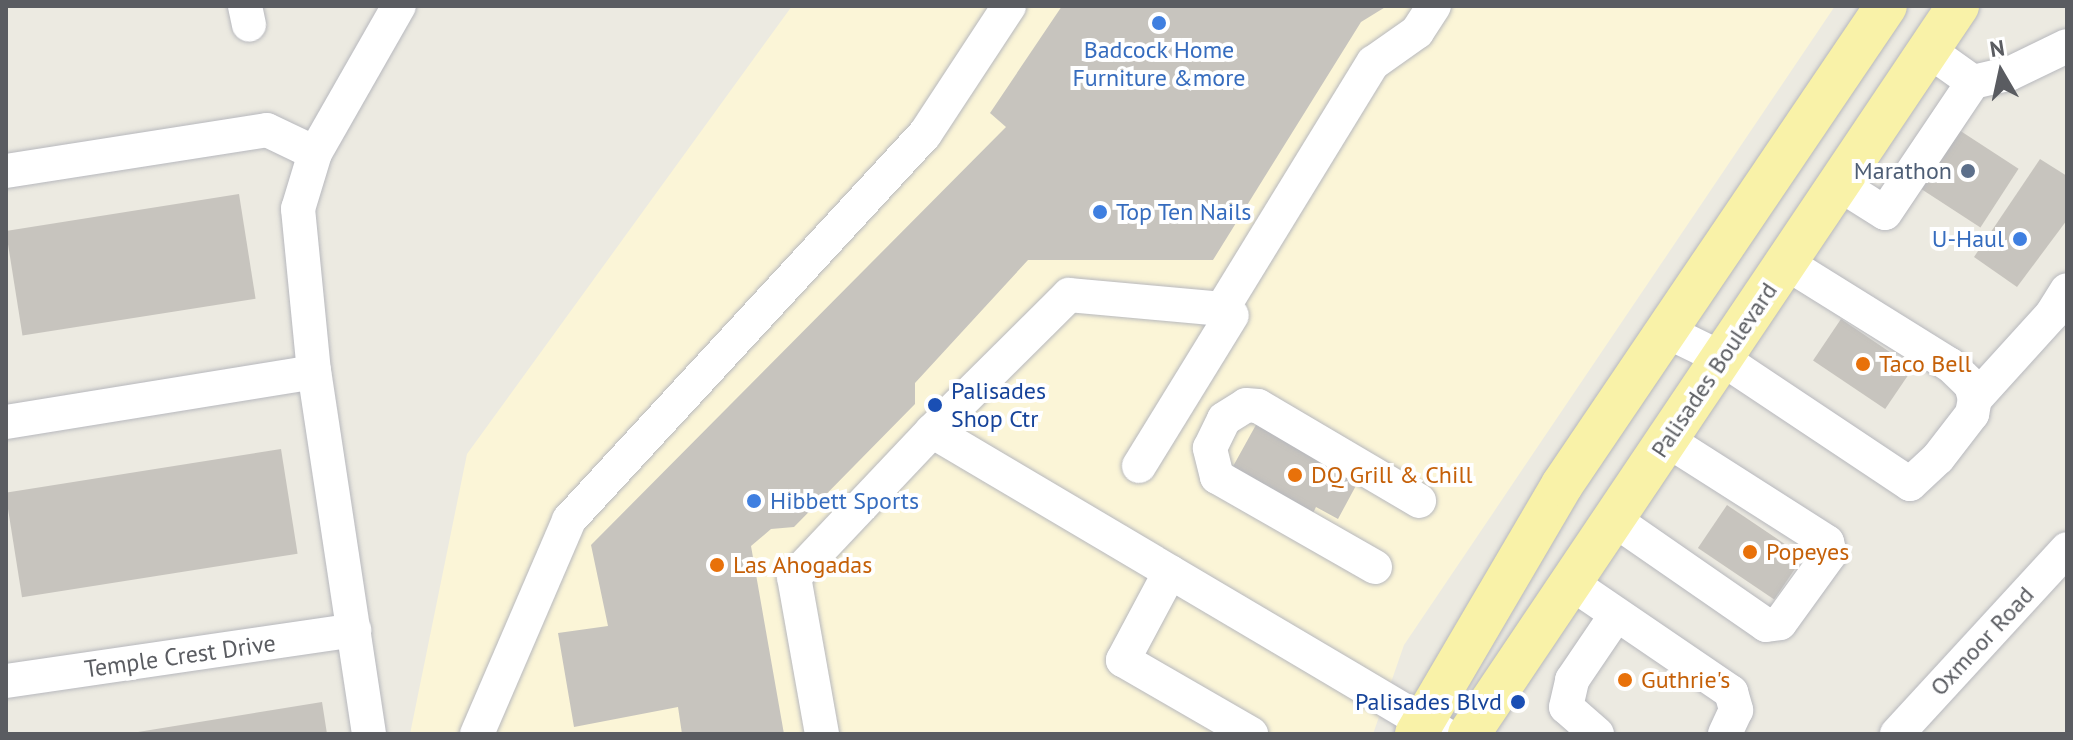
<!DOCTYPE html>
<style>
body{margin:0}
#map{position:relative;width:2073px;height:740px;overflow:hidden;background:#eceae1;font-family:"PT Sans",sans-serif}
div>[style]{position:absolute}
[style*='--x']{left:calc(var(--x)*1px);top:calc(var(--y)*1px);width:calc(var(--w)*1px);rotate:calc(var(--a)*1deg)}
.commercial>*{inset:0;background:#fbf5d7}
.building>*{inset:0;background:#c7c4be;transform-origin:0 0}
.roads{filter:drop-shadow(0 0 2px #b7b8bd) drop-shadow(0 0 2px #b7b8bd)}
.minor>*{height:34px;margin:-17px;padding:0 17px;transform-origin:17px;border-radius:17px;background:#fff}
.major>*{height:42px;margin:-21px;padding:0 21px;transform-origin:21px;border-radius:21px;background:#f9f2a8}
.dots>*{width:22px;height:22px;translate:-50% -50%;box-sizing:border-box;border:4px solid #fff;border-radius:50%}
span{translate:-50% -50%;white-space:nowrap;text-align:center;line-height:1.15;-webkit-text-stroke:8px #fff;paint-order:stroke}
.shop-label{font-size:24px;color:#366cbe}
.left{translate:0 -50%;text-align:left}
.right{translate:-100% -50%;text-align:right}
.service-label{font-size:24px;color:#4e5e75}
.food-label{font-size:24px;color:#c56008}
.street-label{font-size:24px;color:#5a5c61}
.transit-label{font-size:24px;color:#164399}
.frame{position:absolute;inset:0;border:8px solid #5a5c61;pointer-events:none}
.north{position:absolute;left:1961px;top:32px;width:80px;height:80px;-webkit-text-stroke:6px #fff;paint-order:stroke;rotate:351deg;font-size:22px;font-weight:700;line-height:32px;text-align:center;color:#5a5c61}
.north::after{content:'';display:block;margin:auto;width:28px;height:36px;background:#5a5c61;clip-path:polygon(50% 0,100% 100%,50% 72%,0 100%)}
</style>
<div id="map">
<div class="commercial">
<i style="clip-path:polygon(792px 6px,1835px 6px,1404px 645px,1373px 734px,410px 734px,467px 454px)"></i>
</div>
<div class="building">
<i style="clip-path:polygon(1062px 6px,1387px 6px,1361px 22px,1213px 260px,1028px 260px,915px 383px,915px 404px,794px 527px,771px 529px,751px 546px,784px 734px,682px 734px,678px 707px,574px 727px,558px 633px,608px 626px,591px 545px,1006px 127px,990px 113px)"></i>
<i style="left:1959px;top:130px;width:71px;height:70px;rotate:33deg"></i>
<i style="clip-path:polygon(2040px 159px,2067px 176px,2067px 220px,2017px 287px,1974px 257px)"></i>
<i style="left:239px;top:194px;width:106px;height:236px;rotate:81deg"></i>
<i style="left:1841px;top:319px;width:87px;height:50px;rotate:34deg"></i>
<i style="clip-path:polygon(1257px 423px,1359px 480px,1338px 519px,1316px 507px,1312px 515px,1231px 470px)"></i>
<i style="left:281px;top:449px;width:106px;height:279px;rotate:81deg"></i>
<i style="left:1727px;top:505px;width:92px;height:52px;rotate:34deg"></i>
<i style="clip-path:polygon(322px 702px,327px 734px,138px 734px,138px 732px)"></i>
</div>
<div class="roads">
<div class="minor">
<i style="--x:245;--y:6;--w:19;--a:78"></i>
<i style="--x:1973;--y:82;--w:37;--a:-13"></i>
<i style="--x:2009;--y:74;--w:64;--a:-25.8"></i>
<i style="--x:6;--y:171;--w:264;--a:-8.9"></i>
<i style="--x:267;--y:130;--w:53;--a:25.6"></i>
<i style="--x:1839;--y:184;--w:54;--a:32.2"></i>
<i style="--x:1885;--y:213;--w:158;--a:-56.1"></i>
<i style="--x:1973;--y:82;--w:55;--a:-144.6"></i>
<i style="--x:1666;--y:331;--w:61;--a:26.1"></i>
<i style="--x:1721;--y:358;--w:227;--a:33.7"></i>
<i style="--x:1910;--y:484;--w:38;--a:-43"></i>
<i style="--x:1938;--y:458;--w:56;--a:-52.3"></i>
<i style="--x:1972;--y:414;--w:15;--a:-79"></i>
<i style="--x:1975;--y:399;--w:15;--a:-106"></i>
<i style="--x:1971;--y:385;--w:29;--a:-136"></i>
<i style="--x:1950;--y:365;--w:193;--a:-148.1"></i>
<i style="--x:1975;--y:399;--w:115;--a:-47.8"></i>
<i style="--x:2052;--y:314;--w:28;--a:-58"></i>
<i style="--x:6;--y:422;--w:312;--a:-9.2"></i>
<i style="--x:932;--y:431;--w:193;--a:-44.8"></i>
<i style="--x:1069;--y:295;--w:154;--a:5.2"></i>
<i style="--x:1222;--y:309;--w:289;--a:-58.5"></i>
<i style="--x:1373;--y:63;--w:54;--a:-35.2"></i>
<i style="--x:1417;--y:32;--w:31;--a:-57"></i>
<i style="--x:1139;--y:466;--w:177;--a:-58.4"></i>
<i style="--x:1613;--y:519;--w:186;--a:34.7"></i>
<i style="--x:1766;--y:625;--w:14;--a:-8"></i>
<i style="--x:1780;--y:623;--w:85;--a:-54.1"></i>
<i style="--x:1830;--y:554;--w:12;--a:-104"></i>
<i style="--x:1827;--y:542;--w:190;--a:-147.5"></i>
<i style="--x:1375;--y:567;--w:182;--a:-150.3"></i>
<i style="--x:1217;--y:477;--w:30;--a:-104"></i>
<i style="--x:1210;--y:448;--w:32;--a:-64"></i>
<i style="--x:1224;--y:419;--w:26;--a:-32"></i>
<i style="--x:1246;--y:405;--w:12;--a:5"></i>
<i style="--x:1258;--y:406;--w:187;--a:30.5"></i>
<i style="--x:1170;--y:572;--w:100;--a:118.1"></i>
<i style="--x:1123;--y:660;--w:148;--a:30"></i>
<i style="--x:1571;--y:583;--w:194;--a:34.3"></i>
<i style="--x:1731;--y:692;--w:19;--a:74"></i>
<i style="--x:1736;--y:710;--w:26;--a:115"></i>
<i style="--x:6;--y:681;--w:352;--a:-8.3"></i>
<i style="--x:369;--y:734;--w:366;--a:-98.6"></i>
<i style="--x:314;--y:372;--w:164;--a:-95.6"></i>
<i style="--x:298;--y:209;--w:59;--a:-73.1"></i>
<i style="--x:315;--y:153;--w:169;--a:-60.3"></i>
<i style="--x:477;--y:734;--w:233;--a:-66.7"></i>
<i style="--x:569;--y:520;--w:525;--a:-47.32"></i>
<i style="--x:925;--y:134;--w:153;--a:-56.7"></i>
<i style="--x:822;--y:734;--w:159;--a:-100.1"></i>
<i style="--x:794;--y:577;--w:201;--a:-46.6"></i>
<i style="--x:932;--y:431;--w:595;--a:30.62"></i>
<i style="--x:1597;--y:734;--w:41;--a:-138.9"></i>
<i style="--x:1566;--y:707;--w:28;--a:-77"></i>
<i style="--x:1572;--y:680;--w:78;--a:-55.9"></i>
<i style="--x:1897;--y:734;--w:251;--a:-47.4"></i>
</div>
<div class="major">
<i style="--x:1416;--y:734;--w:289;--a:-59.6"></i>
<i style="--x:1562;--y:485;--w:578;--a:-55.93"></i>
<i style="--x:1469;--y:734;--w:877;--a:-56.11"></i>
</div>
</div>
<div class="dots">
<i style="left:1159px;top:23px;background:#3f7fe0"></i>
<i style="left:1968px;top:171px;background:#5c6f8a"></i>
<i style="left:1100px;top:212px;background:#3f7fe0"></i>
<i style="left:2020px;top:239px;background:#3f7fe0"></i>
<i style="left:1863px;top:364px;background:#e8710a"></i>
<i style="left:935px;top:405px;background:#1a4fb4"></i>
<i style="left:1295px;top:475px;background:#e8710a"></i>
<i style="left:754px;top:501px;background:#3f7fe0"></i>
<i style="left:1750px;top:552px;background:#e8710a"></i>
<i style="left:717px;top:565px;background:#e8710a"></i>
<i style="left:1625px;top:680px;background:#e8710a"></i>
<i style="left:1518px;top:702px;background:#1a4fb4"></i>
</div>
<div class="shop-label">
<span style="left:1159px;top:64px">Badcock Home<br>Furniture &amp;more</span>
<span class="left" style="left:1116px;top:212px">Top Ten Nails</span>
<span class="right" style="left:2004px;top:239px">U-Haul</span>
<span class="left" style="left:770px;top:501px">Hibbett Sports</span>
</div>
<div class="service-label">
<span class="right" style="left:1952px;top:171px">Marathon</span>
</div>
<div class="food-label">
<span class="left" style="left:1879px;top:364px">Taco Bell</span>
<span class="left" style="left:1311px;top:475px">DQ Grill &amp; Chill</span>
<span class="left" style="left:1766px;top:552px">Popeyes</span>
<span class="left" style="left:733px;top:565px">Las Ahogadas</span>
<span class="left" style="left:1641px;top:680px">Guthrie's</span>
</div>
<div class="street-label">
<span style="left:1714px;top:370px;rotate:-56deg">Palisades Boulevard</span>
<span style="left:1982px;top:641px;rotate:-47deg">Oxmoor Road</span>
<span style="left:180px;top:656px;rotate:-8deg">Temple Crest Drive</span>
</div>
<div class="transit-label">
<span class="left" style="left:951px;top:405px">Palisades<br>Shop Ctr</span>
<span class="right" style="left:1502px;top:702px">Palisades Blvd</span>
</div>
<div class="frame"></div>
<div class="north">N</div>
</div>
